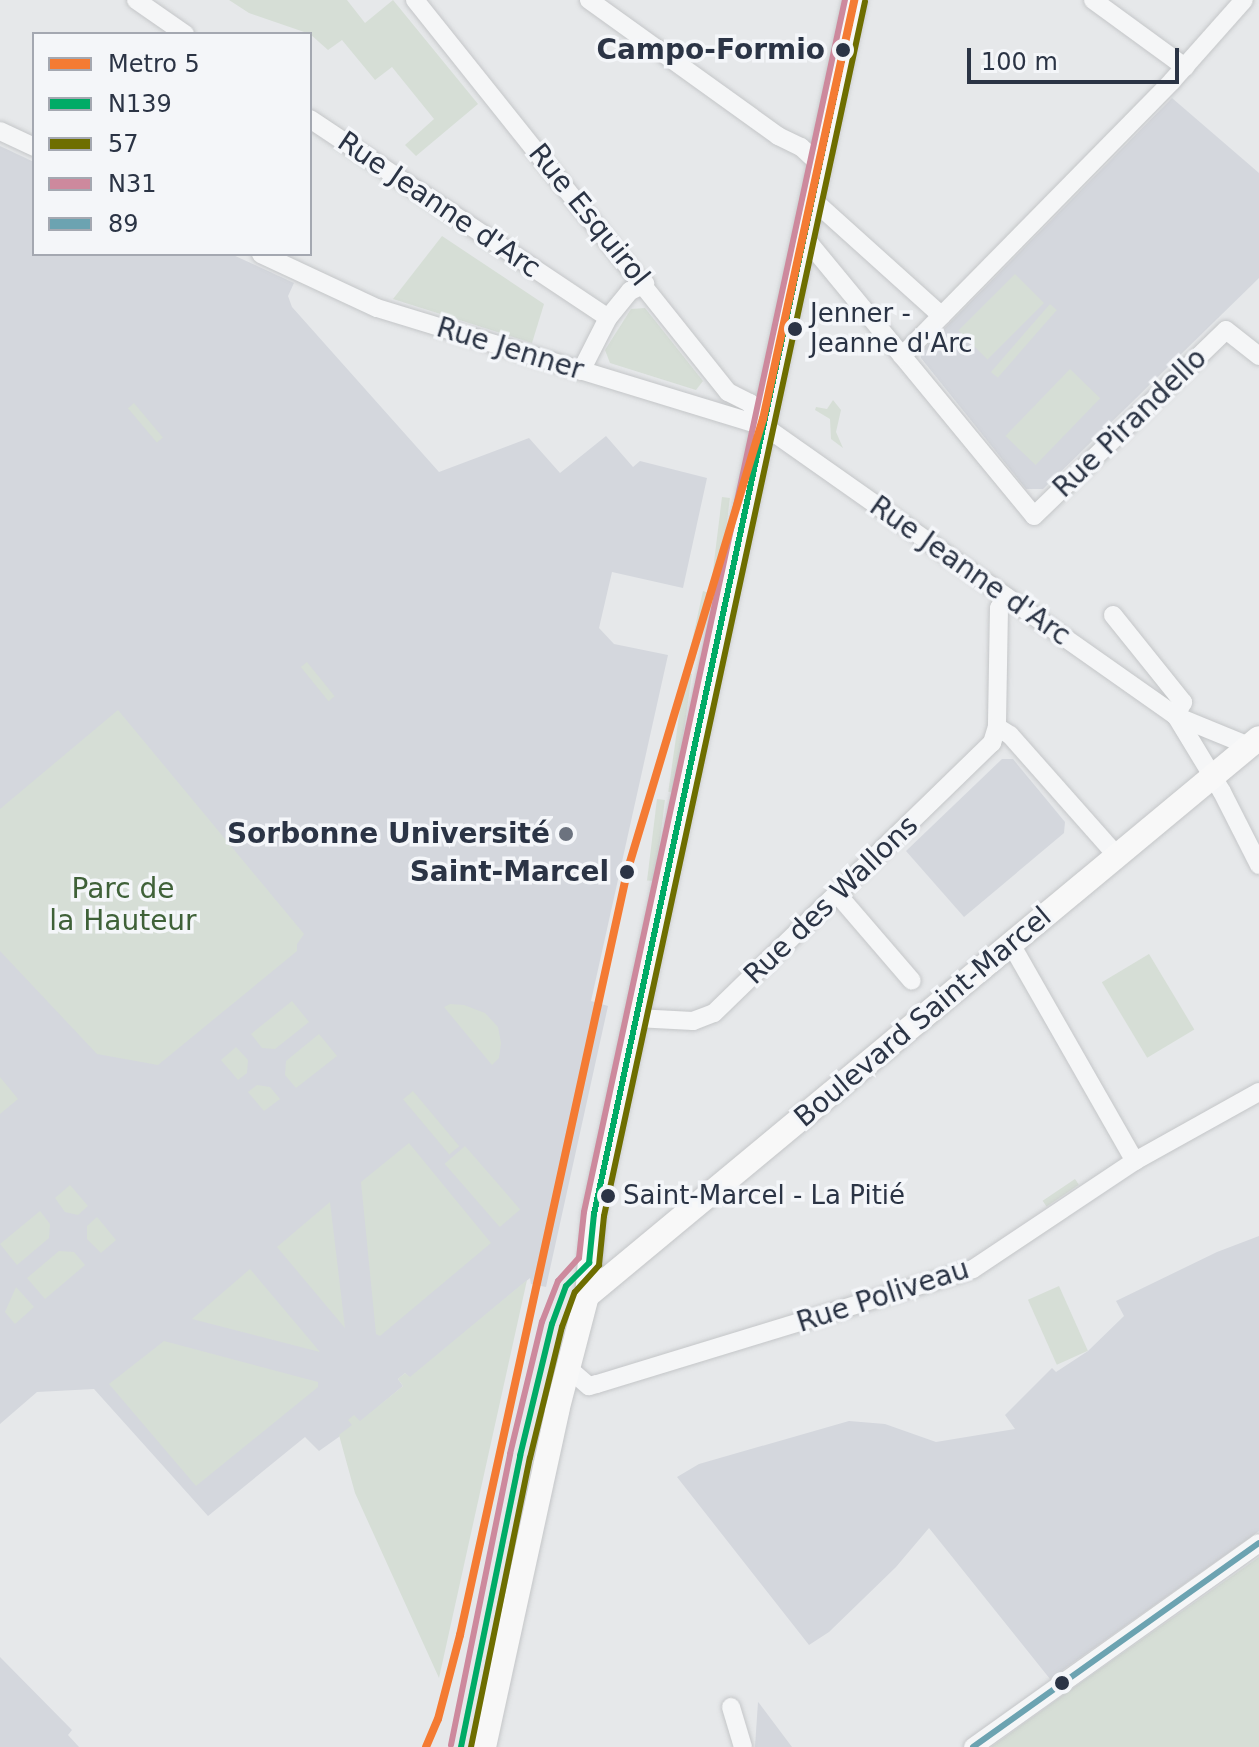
<!DOCTYPE html>
<meta charset="utf-8">
<style>
body{margin:0}
#map{position:relative;width:1259px;height:1747px;overflow:hidden;background:#e6e8ea;font-family:"DejaVu Sans",sans-serif}
div>[style]{position:absolute}
[style*='--x']{left:calc(var(--x)*1px);top:calc(var(--y)*1px);width:calc(var(--w)*1px);rotate:calc(var(--a)*1deg)}
.built>*{inset:0;background:#d4d7dd}
.green>*{inset:0;background:#d6ded6;transform-origin:0 0}
.roads{filter:drop-shadow(0 0 2px #c4c6c8) drop-shadow(0 0 2px #c4c6c8)}
.minor>*{height:18px;margin:-9px;padding:0 9px;transform-origin:9px;border-radius:9px;background:#f5f6f7}
.major>*{height:24px;margin:-12px;padding:0 12px;transform-origin:12px;border-radius:12px;background:#f8f8f8}
.bus-1>*{height:6px;margin:-3px;padding:0 3px;transform-origin:3px;border-radius:3px;background:#00ab66}
.bus-2>*{height:6px;margin:-3px;padding:0 3px;transform-origin:3px;border-radius:3px;background:#6e6e00}
.bus-3>*{height:6px;margin:-3px;padding:0 3px;transform-origin:3px;border-radius:3px;background:#cd899d}
.bus-4>*{height:6px;margin:-3px;padding:0 3px;transform-origin:3px;border-radius:3px;background:#6ca3b1}
.metro-1>*{height:8px;margin:-4px;padding:0 4px;transform-origin:4px;border-radius:4px;background:#f47b33}
.dots>*{width:22px;height:22px;translate:-50% -50%;box-sizing:border-box;border:4px solid #f4f6f9;border-radius:50%}
span{translate:-50% -50%;white-space:nowrap;text-align:center;line-height:1.15;-webkit-text-stroke:7px #f4f6f9;paint-order:stroke}
.bus-label{font-size:26px;color:#2b3445}
.left{translate:0 -50%;text-align:left}
.stop-label{font-size:28px;color:#2b3445;font-weight:700}
.right{translate:-100% -50%;text-align:right}
.street-label{font-size:28px;color:#2b3445}
.poi-label{font-size:28px;color:#2b3445;font-weight:700}
.park-label{font-size:28px;color:#3f6138}
.legend{position:absolute;left:32px;top:32px;width:280px;height:224px;box-sizing:border-box;background:#f4f6f9;border:2px solid #a4a8b1;margin:0;padding:10px 14px;list-style:none;font-size:24px;color:#2b3445}
.legend li{display:flex;align-items:center;gap:16px;height:40px}
.legend b{width:40px;border:2px solid #a4a8b1}
.scale{position:absolute;left:967px;top:48px;width:212px;height:36px;box-sizing:border-box;border:4px solid #2b3445;border-top:0;padding-left:10px;font-size:24px;line-height:28px;white-space:nowrap;color:#2b3445;-webkit-text-stroke:6px #f4f6f9;paint-order:stroke}
</style>
<div id="map">
<div class="built">
<i style="clip-path:polygon(1172px 98px,1259px 173px,1259px 278px,1043px 489px,1026px 489px,921px 358px,921px 352px)"></i>
<i style="clip-path:polygon(0 146px,34px 162px,34px 254px,231px 254px,294px 283px,288px 296px,292px 307px,439px 472px,529px 438px,560px 473px,606px 436px,633px 467px,640px 461px,707px 478px,683px 588px,612px 572px,599px 628px,614px 644px,668px 655px,591px 1001px,608px 1006px,546px 1287px,531px 1284px,530px 1278px,410px 1378px,405px 1373px,398px 1379px,403px 1386px,360px 1422px,319px 1451px,305px 1437px,208px 1516px,94px 1389px,37px 1392px,0 1424px)"></i>
<i style="clip-path:polygon(1002px 759px,1013px 759px,1065px 822px,1064px 833px,964px 917px,906px 851px)"></i>
<i style="clip-path:polygon(1259px 1236px,1259px 1531px,1050px 1679px,929px 1528px,896px 1567px,829px 1632px,809px 1645px,677px 1477px,699px 1464px,849px 1421px,885px 1424px,936px 1442px,1015px 1429px,1005px 1415px,1052px 1368px,1056px 1372px,1088px 1351px,1124px 1316px,1116px 1301px,1217px 1252px)"></i>
<i style="clip-path:polygon(0 1657px,72px 1730px,68px 1735px,79px 1747px,0 1747px)"></i>
<i style="clip-path:polygon(758px 1702px,759px 1703px,792px 1747px,755px 1747px)"></i>
</div>
<div class="green">
<i style="clip-path:polygon(229px 0,347px 0,365px 23px,393px 0,478px 104px,416px 156px,405px 145px,434px 119px,392px 67px,375px 80px,342px 40px,328px 50px,310px 34px,249px 13px)"></i>
<i style="clip-path:polygon(442px 236px,544px 304px,532px 343px,393px 299px)"></i>
<i style="left:1015px;top:274px;width:41px;height:80px;rotate:45deg"></i>
<i style="left:1050px;top:304px;width:9px;height:90px;rotate:41deg"></i>
<i style="clip-path:polygon(645px 308px,703px 381px,696px 390px,610px 363px,605px 350px,631px 309px)"></i>
<i style="left:1070px;top:369px;width:42px;height:93px;rotate:44deg"></i>
<i style="clip-path:polygon(833px 400px,841px 410px,836px 432px,843px 448px,831px 439px,830px 419px,815px 410px,816px 407px,827px 409px)"></i>
<i style="left:134px;top:403px;width:45px;height:8px;rotate:50deg"></i>
<i style="left:722px;top:497px;width:8px;height:85px;rotate:7deg"></i>
<i style="clip-path:polygon(703px 591px,709px 593px,695px 661px,688px 659px)"></i>
<i style="left:307px;top:662px;width:44px;height:8px;rotate:51deg"></i>
<i style="left:685px;top:673px;width:7px;height:120px;rotate:8deg"></i>
<i style="clip-path:polygon(118px 710px,304px 934px,297px 944px,297px 951px,158px 1065px,97px 1054px,0 951px,0 809px)"></i>
<i style="left:657px;top:799px;width:8px;height:82px;rotate:7deg"></i>
<i style="left:1149px;top:954px;width:88px;height:55px;rotate:59deg"></i>
<i style="clip-path:polygon(292px 1001px,309px 1022px,275px 1049px,262px 1048px,251px 1034px)"></i>
<i style="clip-path:polygon(450px 1004px,464px 1005px,485px 1013px,498px 1027px,501px 1043px,499px 1058px,492px 1065px,444px 1007px)"></i>
<i style="clip-path:polygon(319px 1034px,337px 1056px,296px 1088px,285px 1075px,286px 1061px)"></i>
<i style="clip-path:polygon(236px 1047px,248px 1060px,247px 1073px,238px 1080px,221px 1060px)"></i>
<i style="clip-path:polygon(0 1077px,18px 1099px,0 1114px)"></i>
<i style="clip-path:polygon(257px 1085px,270px 1087px,280px 1099px,264px 1111px,248px 1092px)"></i>
<i style="left:413px;top:1091px;width:72px;height:13px;rotate:50deg"></i>
<i style="clip-path:polygon(409px 1143px,491px 1243px,380px 1336px,376px 1334px,361px 1182px)"></i>
<i style="left:465px;top:1146px;width:84px;height:27px;rotate:49deg"></i>
<i style="left:1075px;top:1179px;width:7px;height:39px;rotate:56deg"></i>
<i style="clip-path:polygon(70px 1185px,88px 1206px,78px 1215px,65px 1212px,55px 1198px)"></i>
<i style="clip-path:polygon(330px 1202px,345px 1328px,277px 1247px)"></i>
<i style="clip-path:polygon(40px 1211px,50px 1224px,49px 1238px,17px 1265px,0 1244px)"></i>
<i style="clip-path:polygon(97px 1217px,116px 1240px,101px 1253px,87px 1239px,87px 1226px)"></i>
<i style="clip-path:polygon(59px 1251px,74px 1252px,85px 1265px,45px 1299px,27px 1278px)"></i>
<i style="clip-path:polygon(250px 1269px,320px 1352px,192px 1319px)"></i>
<i style="clip-path:polygon(527px 1280px,439px 1678px,355px 1493px,339px 1435px,352px 1425px,348px 1420px,354px 1415px,360px 1421px,403px 1386px,398px 1379px,405px 1373px,410px 1377px)"></i>
<i style="left:1059px;top:1286px;width:71px;height:34px;rotate:66deg"></i>
<i style="clip-path:polygon(16px 1287px,34px 1307px,15px 1324px,5px 1312px)"></i>
<i style="clip-path:polygon(164px 1341px,318px 1382px,318px 1387px,196px 1486px,109px 1384px)"></i>
<i style="clip-path:polygon(1259px 1557px,1259px 1747px,991px 1747px,1107px 1664px)"></i>
</div>
<div class="roads">
<div class="minor">
<i style="--x:136;--y:0;--w:60;--a:34.8"></i>
<i style="--x:415;--y:0;--w:502;--a:51.39"></i>
<i style="--x:728;--y:392;--w:25;--a:27"></i>
<i style="--x:750;--y:403;--w:27;--a:59"></i>
<i style="--x:589;--y:0;--w:233;--a:35.7"></i>
<i style="--x:778;--y:136;--w:25;--a:26"></i>
<i style="--x:801;--y:147;--w:26;--a:43"></i>
<i style="--x:1093;--y:0;--w:114;--a:36.1"></i>
<i style="--x:310;--y:119;--w:358;--a:33.7"></i>
<i style="--x:0;--y:131;--w:38;--a:25"></i>
<i style="--x:813;--y:200;--w:173;--a:42"></i>
<i style="--x:805;--y:238;--w:360;--a:50.5"></i>
<i style="--x:1034;--y:516;--w:267;--a:-44.1"></i>
<i style="--x:1226;--y:330;--w:42;--a:38.2"></i>
<i style="--x:261;--y:254;--w:128;--a:25"></i>
<i style="--x:377;--y:308;--w:405;--a:17"></i>
<i style="--x:764;--y:426;--w:504;--a:35.14"></i>
<i style="--x:1176;--y:716;--w:79;--a:22.3"></i>
<i style="--x:902;--y:356;--w:385;--a:-45.5"></i>
<i style="--x:1172;--y:81;--w:108;--a:-48.4"></i>
<i style="--x:581;--y:371;--w:59;--a:-63"></i>
<i style="--x:608;--y:318;--w:35;--a:-51"></i>
<i style="--x:630;--y:291;--w:17;--a:-25"></i>
<i style="--x:1006;--y:597;--w:13;--a:122"></i>
<i style="--x:999;--y:608;--w:119;--a:91"></i>
<i style="--x:997;--y:727;--w:15;--a:32"></i>
<i style="--x:1010;--y:735;--w:162;--a:48.5"></i>
<i style="--x:1113;--y:615;--w:112;--a:51.2"></i>
<i style="--x:1183;--y:702;--w:16;--a:117"></i>
<i style="--x:1176;--y:716;--w:89;--a:58.8"></i>
<i style="--x:1222;--y:792;--w:82;--a:63.1"></i>
<i style="--x:838;--y:895;--w:113;--a:49.3"></i>
<i style="--x:1011;--y:944;--w:250;--a:60.3"></i>
<i style="--x:636;--y:1018;--w:57;--a:3"></i>
<i style="--x:693;--y:1021;--w:22;--a:-21"></i>
<i style="--x:714;--y:1013;--w:388;--a:-44.2"></i>
<i style="--x:992;--y:743;--w:17;--a:-73"></i>
<i style="--x:568;--y:1368;--w:28;--a:41"></i>
<i style="--x:589;--y:1386;--w:8;--a:-14"></i>
<i style="--x:597;--y:1384;--w:393;--a:-17"></i>
<i style="--x:973;--y:1269;--w:195;--a:-33.7"></i>
<i style="--x:1135;--y:1161;--w:142;--a:-29.1"></i>
<i style="--x:731;--y:1707;--w:42;--a:73.3"></i>
<i style="--x:973;--y:1747;--w:351;--a:-35.5"></i>
</div>
<div class="major">
<i style="--x:587;--y:1296;--w:873;--a:-39.7"></i>
<i style="--x:484;--y:1747;--w:344;--a:-77.7"></i>
<i style="--x:557;--y:1411;--w:119;--a:-75.4"></i>
<i style="--x:587;--y:1296;--w:82;--a:-85.1"></i>
<i style="--x:594;--y:1214;--w:1242;--a:-77.87"></i>
</div>
</div>
<div class="bus-1">
<i style="--x:461;--y:1747;--w:297;--a:-78.5"></i>
<i style="--x:520;--y:1456;--w:136;--a:-76.4"></i>
<i style="--x:552;--y:1324;--w:40;--a:-69.8"></i>
<i style="--x:566;--y:1286;--w:33;--a:-45"></i>
<i style="--x:589;--y:1263;--w:49;--a:-84.2"></i>
<i style="--x:594;--y:1214;--w:1242;--a:-77.87"></i>
</div>
<div class="bus-2">
<i style="--x:471;--y:1747;--w:295;--a:-78.5"></i>
<i style="--x:530;--y:1458;--w:135;--a:-76.3"></i>
<i style="--x:562;--y:1327;--w:37;--a:-70"></i>
<i style="--x:575;--y:1292;--w:36;--a:-48"></i>
<i style="--x:599;--y:1265;--w:49;--a:-84.2"></i>
<i style="--x:604;--y:1216;--w:1242;--a:-77.87"></i>
</div>
<div class="bus-3">
<i style="--x:451;--y:1745;--w:297;--a:-78.5"></i>
<i style="--x:510;--y:1454;--w:136;--a:-76.4"></i>
<i style="--x:542;--y:1322;--w:44;--a:-68.7"></i>
<i style="--x:558;--y:1281;--w:31;--a:-48"></i>
<i style="--x:579;--y:1258;--w:46;--a:-83.8"></i>
<i style="--x:584;--y:1212;--w:1240;--a:-77.85"></i>
</div>
<div class="bus-4">
<i style="--x:973;--y:1747;--w:351;--a:-35.5"></i>
</div>
<div class="metro-1">
<i style="--x:426;--y:1747;--w:30;--a:-67"></i>
<i style="--x:438;--y:1719;--w:87;--a:-75.3"></i>
<i style="--x:460;--y:1635;--w:781;--a:-77.65"></i>
<i style="--x:627;--y:872;--w:473;--a:-73.3"></i>
<i style="--x:763;--y:419;--w:429;--a:-77.7"></i>
</div>
<div class="dots">
<i style="left:843px;top:50px;background:#2b3445"></i>
<i style="left:795px;top:329px;background:#2b3445"></i>
<i style="left:566px;top:834px;background:#6c737f"></i>
<i style="left:627px;top:872px;background:#2b3445"></i>
<i style="left:608px;top:1196px;background:#2b3445"></i>
<i style="left:1062px;top:1683px;background:#2b3445"></i>
</div>
<div class="bus-label">
<span class="left" style="left:810px;top:329px">Jenner -<br>Jeanne d'Arc</span>
<span class="left" style="left:623px;top:1196px">Saint-Marcel - La Pitié</span>
</div>
<div class="stop-label">
<span class="right" style="left:825px;top:50px">Campo-Formio</span>
<span class="right" style="left:609px;top:872px">Saint-Marcel</span>
</div>
<div class="street-label">
<span style="left:439px;top:205px;rotate:34deg">Rue Jeanne d'Arc</span>
<span style="left:589px;top:215px;rotate:51deg">Rue Esquirol</span>
<span style="left:510px;top:349px;rotate:17deg">Rue Jenner</span>
<span style="left:1130px;top:423px;rotate:-44deg">Rue Pirandello</span>
<span style="left:970px;top:571px;rotate:35deg">Rue Jeanne d'Arc</span>
<span style="left:831px;top:900px;rotate:-44deg">Rue des Wallons</span>
<span style="left:923px;top:1017px;rotate:-40deg">Boulevard Saint-Marcel</span>
<span style="left:883px;top:1296px;rotate:-18deg">Rue Poliveau</span>
</div>
<div class="poi-label">
<span class="right" style="left:550px;top:834px">Sorbonne Université</span>
</div>
<div class="park-label">
<span style="left:123px;top:905px">Parc de<br>la Hauteur</span>
</div>
<ul class="legend">
<li><b style="height:10px;background:#f47b33"></b>Metro 5</li>
<li><b style="height:10px;background:#00ab66"></b>N139</li>
<li><b style="height:10px;background:#6e6e00"></b>57</li>
<li><b style="height:10px;background:#cd899d"></b>N31</li>
<li><b style="height:10px;background:#6ca3b1"></b>89</li>
</ul>
<div class="scale">100 m</div>
</div>
